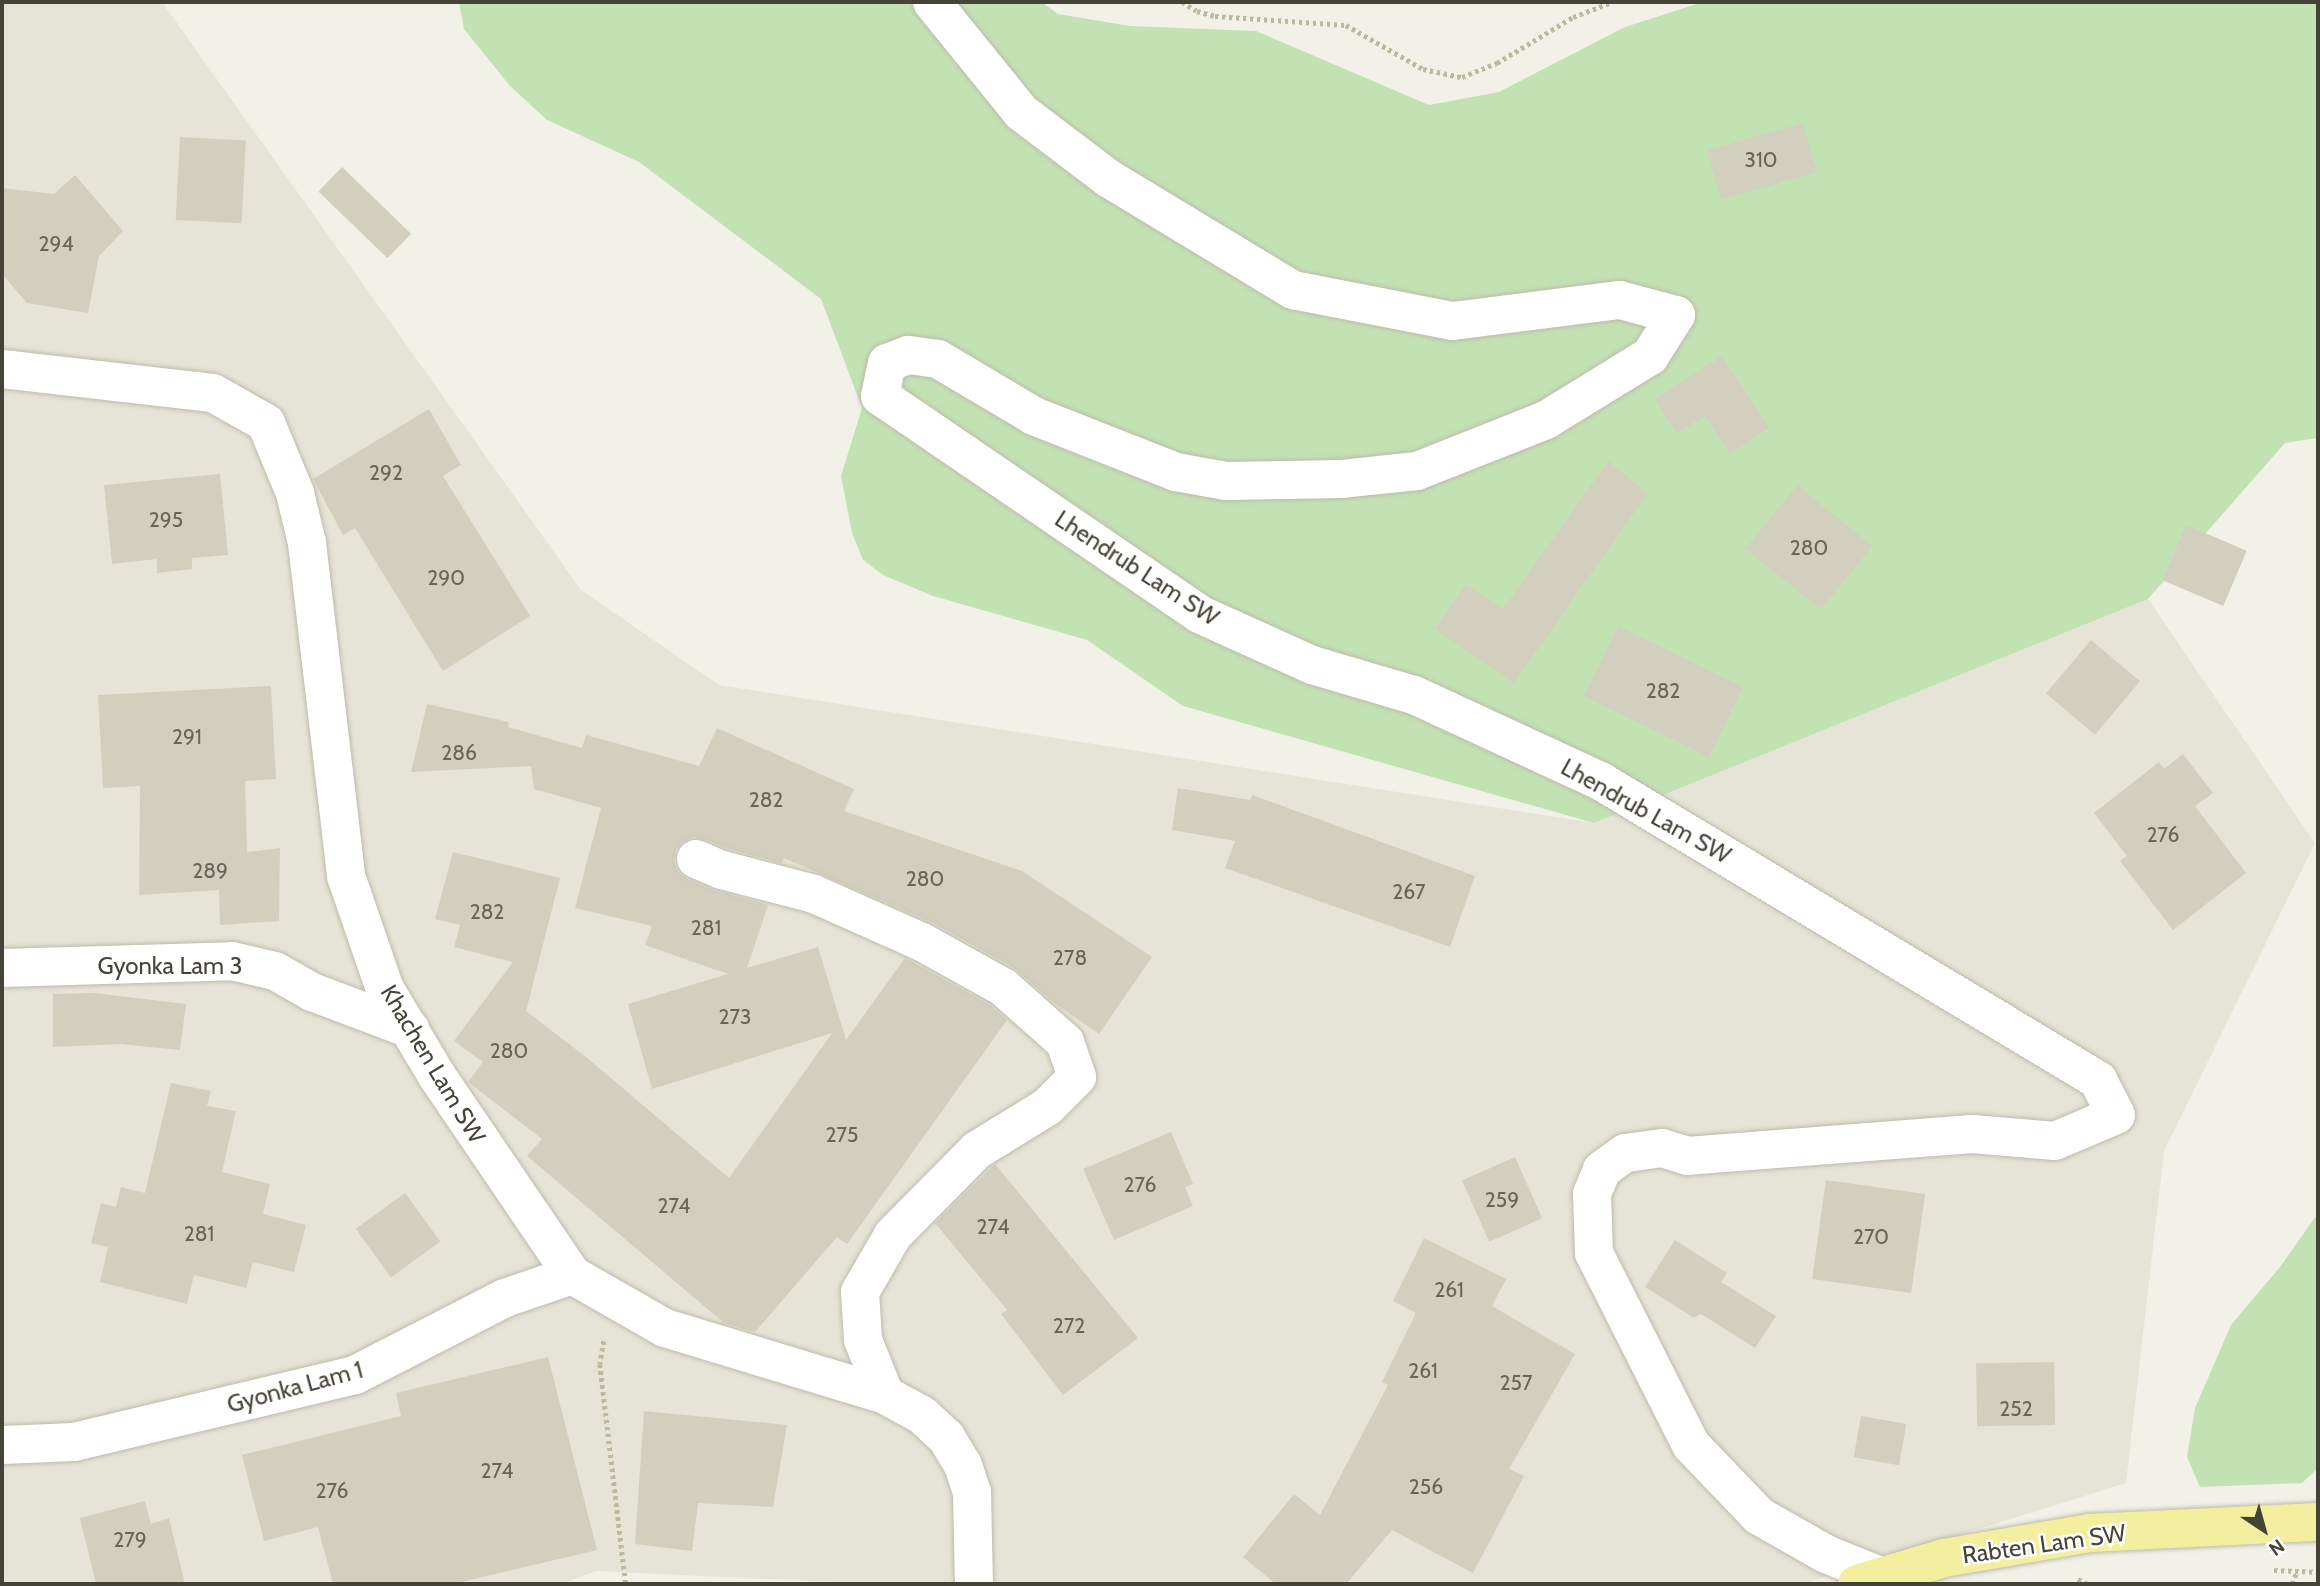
<!DOCTYPE html>
<style>
body{margin:0}
#map{position:relative;width:2320px;height:1586px;overflow:hidden;background:#f2f1e8;font-family:Cabin,sans-serif}
div>[style]{position:absolute}
[style*='--x']{left:calc(var(--x)*1px);top:calc(var(--y)*1px);width:calc(var(--w)*1px);rotate:calc(var(--a)*1deg)}
.residential>*{inset:0;background:#e6e4d6}
.green>*{inset:0;background:#c3e2b4}
.building>*{inset:0;background:#d3cfbe;transform-origin:0 0}
.path>*{height:4.5px;margin-top:-2.25px;transform-origin:0;background:repeating-linear-gradient(90deg,#bdb99e 0 3.5px,transparent 0 7px)}
.roads{filter:drop-shadow(0 0 2px #bdbbab) drop-shadow(0 0 2px #bdbbab)}
.minor>*{height:38px;margin:-19px;padding:0 19px;transform-origin:19px;border-radius:19px;background:#fff}
.major>*{height:38px;margin:-19px;padding:0 19px;transform-origin:19px;border-radius:19px;background:#f4ef9f}
span{translate:-50% -50%;white-space:nowrap;text-align:center;line-height:1.15;-webkit-text-stroke:5px #fff;paint-order:stroke}
.number-label{font-size:21px;color:#686559}
.number-label span{-webkit-text-stroke-width:0}
.street-label{font-size:24px;color:#454237}
.frame{position:absolute;inset:0;border:4px solid #454237;pointer-events:none}
.north{position:absolute;left:2229px;top:1495px;width:70px;height:70px;-webkit-text-stroke:5px #fff;paint-order:stroke;rotate:144deg;font-size:19px;font-weight:700;line-height:28px;text-align:center;color:#454237}
.north::after{content:'';display:block;margin:auto;width:24px;height:32px;background:#454237;clip-path:polygon(50% 0,100% 100%,50% 72%,0 100%)}
</style>
<div id="map">
<div class="residential">
<i style="clip-path:polygon(2px 2px,162px 2px,581px 590px,719px 685px,1594px 823px,2148px 599px,2315px 843px,2164px 1151px,2126px 1483px,1803px 1584px,871px 1584px,596px 1571px,562px 1584px,2px 1584px)"></i>
</div>
<div class="green">
<i style="clip-path:polygon(459px 2px,1042px 2px,1058px 14px,1130px 26px,1256px 31px,1429px 105px,1499px 92px,1625px 27px,1703px 2px,2318px 2px,2318px 438px,2285px 443px,2148px 599px,1594px 823px,1183px 706px,1087px 640px,933px 596px,883px 575px,863px 560px,852px 533px,841px 476px,862px 408px,821px 299px,639px 162px,547px 120px,510px 86px,464px 29px)"></i>
<i style="clip-path:polygon(2318px 1213px,2318px 1468px,2302px 1483px,2200px 1487px,2187px 1457px,2195px 1408px,2231px 1325px,2280px 1267px)"></i>
</div>
<div class="building">
<i style="left:1803px;top:123px;width:51px;height:100px;rotate:74deg"></i>
<i style="left:180px;top:137px;width:66px;height:83px;rotate:3deg"></i>
<i style="left:342px;top:167px;width:96px;height:34px;rotate:44deg"></i>
<i style="clip-path:polygon(75px 175px,123px 231px,99px 256px,88px 313px,27px 303px,2px 274px,2px 188px,54px 194px)"></i>
<i style="clip-path:polygon(1722px 356px,1769px 428px,1730px 454px,1705px 416px,1676px 434px,1655px 399px)"></i>
<i style="clip-path:polygon(429px 409px,461px 465px,443px 476px,530px 616px,443px 671px,355px 528px,343px 535px,313px 479px)"></i>
<i style="clip-path:polygon(1608px 461px,1648px 493px,1514px 683px,1435px 629px,1466px 584px,1503px 609px)"></i>
<i style="clip-path:polygon(220px 474px,228px 555px,192px 558px,192px 569px,157px 573px,157px 559px,112px 564px,104px 485px)"></i>
<i style="left:1797px;top:485px;width:97px;height:82px;rotate:39deg"></i>
<i style="left:2186px;top:525px;width:66px;height:60px;rotate:23deg"></i>
<i style="left:1618px;top:626px;width:139px;height:78px;rotate:26deg"></i>
<i style="left:2091px;top:640px;width:64px;height:70px;rotate:40deg"></i>
<i style="clip-path:polygon(271px 686px,276px 779px,245px 781px,247px 852px,280px 848px,279px 921px,220px 925px,219px 890px,139px 895px,140px 786px,103px 788px,98px 695px)"></i>
<i style="clip-path:polygon(427px 704px,509px 722px,508px 727px,582px 748px,586px 735px,699px 766px,717px 728px,854px 789px,844px 811px,1022px 871px,1152px 957px,1099px 1034px,1053px 1002px,1014px 968px,931px 922px,784px 858px,782px 863px,729px 849px,704px 839px,693px 837px,682px 842px,676px 850px,674px 861px,678px 872px,687px 879px,716px 891px,768px 905px,747px 968px,818px 947px,846px 1040px,905px 958px,990px 1005px,1007px 1020px,847px 1244px,837px 1237px,755px 1332px,724px 1323px,527px 1156px,542px 1139px,468px 1082px,483px 1062px,454px 1041px,513px 962px,454px 947px,460px 925px,435px 919px,453px 852px,560px 878px,526px 1011px,586px 1057px,729px 1178px,832px 1033px,652px 1089px,628px 1004px,728px 974px,645px 945px,652px 926px,575px 908px,601px 808px,534px 789px,531px 766px,411px 772px)"></i>
<i style="clip-path:polygon(2183px 754px,2213px 793px,2195px 806px,2246px 873px,2173px 930px,2120px 861px,2127px 856px,2094px 813px,2159px 762px,2164px 769px)"></i>
<i style="clip-path:polygon(1178px 788px,1250px 800px,1252px 795px,1475px 876px,1450px 947px,1225px 868px,1235px 841px,1172px 830px)"></i>
<i style="clip-path:polygon(94px 993px,186px 1004px,180px 1050px,121px 1044px,53px 1047px,53px 994px)"></i>
<i style="clip-path:polygon(171px 1083px,211px 1091px,207px 1106px,236px 1111px,222px 1172px,270px 1184px,263px 1214px,306px 1225px,294px 1272px,253px 1262px,246px 1288px,194px 1275px,187px 1304px,100px 1282px,108px 1247px,91px 1243px,101px 1203px,116px 1207px,121px 1187px,145px 1193px)"></i>
<i style="clip-path:polygon(1171px 1132px,1193px 1184px,1185px 1187px,1193px 1206px,1114px 1240px,1083px 1169px)"></i>
<i style="left:1515px;top:1157px;width:67px;height:58px;rotate:66deg"></i>
<i style="clip-path:polygon(995px 1164px,1138px 1338px,1063px 1395px,1001px 1314px,1007px 1310px,935px 1223px)"></i>
<i style="left:1826px;top:1180px;width:100px;height:100px;rotate:8deg"></i>
<i style="left:405px;top:1193px;width:60px;height:61px;rotate:54deg"></i>
<i style="clip-path:polygon(1424px 1238px,1506px 1279px,1492px 1306px,1575px 1354px,1509px 1469px,1524px 1476px,1473px 1573px,1392px 1530px,1346px 1584px,1276px 1584px,1243px 1557px,1294px 1494px,1320px 1515px,1388px 1385px,1382px 1382px,1416px 1313px,1393px 1301px)"></i>
<i style="clip-path:polygon(1675px 1240px,1727px 1273px,1721px 1282px,1776px 1316px,1755px 1348px,1701px 1314px,1694px 1318px,1645px 1287px)"></i>
<i style="clip-path:polygon(548px 1357px,597px 1550px,453px 1584px,333px 1584px,318px 1527px,264px 1541px,242px 1455px,401px 1416px,396px 1393px)"></i>
<i style="left:2054px;top:1362px;width:63px;height:78px;rotate:89deg"></i>
<i style="clip-path:polygon(644px 1411px,787px 1425px,773px 1507px,698px 1503px,692px 1551px,635px 1544px)"></i>
<i style="left:1861px;top:1416px;width:46px;height:42px;rotate:10deg"></i>
<i style="clip-path:polygon(145px 1501px,151px 1524px,169px 1518px,185px 1584px,96px 1584px,80px 1518px)"></i>
</div>
<div class="path">
<i style="--x:1182;--y:2;--w:17;--a:31"></i>
<i style="--x:1197;--y:11;--w:19;--a:16"></i>
<i style="--x:1215;--y:16;--w:131;--a:3.9"></i>
<i style="--x:1346;--y:25;--w:89;--a:29.7"></i>
<i style="--x:1423;--y:69;--w:40;--a:12"></i>
<i style="--x:1462;--y:77;--w:38;--a:-22"></i>
<i style="--x:1497;--y:63;--w:89;--a:-31.2"></i>
<i style="--x:1573;--y:17;--w:42;--a:-21"></i>
<i style="--x:604;--y:1341;--w:23;--a:100"></i>
<i style="--x:600;--y:1364;--w:222;--a:83.3"></i>
<i style="--x:2274;--y:1570;--w:44;--a:2.6"></i>
<i style="--x:2078;--y:1579;--w:11;--a:27"></i>
<i style="--x:2292;--y:1584;--w:14;--a:-69"></i>
</div>
<div class="roads">
<div class="minor">
<i style="--x:932;--y:2;--w:141;--a:51"></i>
<i style="--x:1021;--y:112;--w:109;--a:37.2"></i>
<i style="--x:1108;--y:178;--w:216;--a:31.2"></i>
<i style="--x:1293;--y:290;--w:163;--a:11"></i>
<i style="--x:1453;--y:321;--w:168;--a:-7.2"></i>
<i style="--x:1620;--y:300;--w:58;--a:15"></i>
<i style="--x:1676;--y:315;--w:49;--a:122.4"></i>
<i style="--x:1650;--y:356;--w:122;--a:148.4"></i>
<i style="--x:1546;--y:420;--w:139;--a:158.4"></i>
<i style="--x:1417;--y:471;--w:75;--a:173.9"></i>
<i style="--x:1342;--y:479;--w:116;--a:179"></i>
<i style="--x:1226;--y:481;--w:51;--a:-169.8"></i>
<i style="--x:1176;--y:472;--w:153;--a:-158.5"></i>
<i style="--x:1034;--y:416;--w:112;--a:-149.3"></i>
<i style="--x:938;--y:359;--w:30;--a:-172"></i>
<i style="--x:908;--y:355;--w:22;--a:159"></i>
<i style="--x:887;--y:363;--w:34;--a:102"></i>
<i style="--x:880;--y:396;--w:386;--a:34.3"></i>
<i style="--x:1199;--y:614;--w:124;--a:24.3"></i>
<i style="--x:1312;--y:665;--w:106;--a:16.4"></i>
<i style="--x:1414;--y:695;--w:207;--a:24.8"></i>
<i style="--x:1602;--y:782;--w:579;--a:31"></i>
<i style="--x:2098;--y:1080;--w:39;--a:63"></i>
<i style="--x:2116;--y:1115;--w:66;--a:156.9"></i>
<i style="--x:2055;--y:1141;--w:83;--a:-175.2"></i>
<i style="--x:1972;--y:1134;--w:285;--a:175.6"></i>
<i style="--x:1688;--y:1156;--w:27;--a:-163"></i>
<i style="--x:1662;--y:1148;--w:37;--a:172"></i>
<i style="--x:1625;--y:1153;--w:29;--a:144"></i>
<i style="--x:1602;--y:1170;--w:26;--a:113"></i>
<i style="--x:1592;--y:1194;--w:59;--a:88.1"></i>
<i style="--x:1594;--y:1253;--w:215;--a:63.2"></i>
<i style="--x:1691;--y:1445;--w:98;--a:46.2"></i>
<i style="--x:1759;--y:1516;--w:77;--a:29.6"></i>
<i style="--x:1826;--y:1554;--w:58;--a:22.2"></i>
<i style="--x:2;--y:369;--w:212;--a:6.5"></i>
<i style="--x:213;--y:393;--w:61;--a:29.5"></i>
<i style="--x:266;--y:423;--w:76;--a:67.5"></i>
<i style="--x:295;--y:493;--w:51;--a:76.5"></i>
<i style="--x:307;--y:543;--w:335;--a:83.3"></i>
<i style="--x:346;--y:876;--w:120;--a:71"></i>
<i style="--x:385;--y:989;--w:101;--a:59.1"></i>
<i style="--x:437;--y:1076;--w:240;--a:55.8"></i>
<i style="--x:572;--y:1275;--w:107;--a:29.7"></i>
<i style="--x:665;--y:1328;--w:230;--a:16.9"></i>
<i style="--x:885;--y:1395;--w:42;--a:28.4"></i>
<i style="--x:922;--y:1415;--w:33;--a:43"></i>
<i style="--x:946;--y:1437;--w:33;--a:59"></i>
<i style="--x:963;--y:1465;--w:28;--a:72"></i>
<i style="--x:972;--y:1492;--w:92;--a:88.8"></i>
<i style="--x:696;--y:859;--w:28;--a:23"></i>
<i style="--x:722;--y:870;--w:95;--a:14.6"></i>
<i style="--x:814;--y:894;--w:118;--a:24"></i>
<i style="--x:922;--y:942;--w:93;--a:29.1"></i>
<i style="--x:1003;--y:987;--w:83;--a:41.6"></i>
<i style="--x:1065;--y:1042;--w:37;--a:71"></i>
<i style="--x:1077;--y:1077;--w:42;--a:135"></i>
<i style="--x:1047;--y:1107;--w:82;--a:148.4"></i>
<i style="--x:977;--y:1150;--w:120;--a:134.7"></i>
<i style="--x:893;--y:1235;--w:66;--a:120.1"></i>
<i style="--x:860;--y:1292;--w:48;--a:86.4"></i>
<i style="--x:863;--y:1340;--w:59;--a:68.2"></i>
<i style="--x:2;--y:968;--w:230;--a:-1.7"></i>
<i style="--x:232;--y:961;--w:44;--a:13.1"></i>
<i style="--x:275;--y:971;--w:43;--a:29.6"></i>
<i style="--x:312;--y:992;--w:105;--a:20.7"></i>
<i style="--x:2;--y:1445;--w:72;--a:-2.4"></i>
<i style="--x:74;--y:1442;--w:289;--a:-13.4"></i>
<i style="--x:355;--y:1375;--w:169;--a:-27.2"></i>
<i style="--x:505;--y:1298;--w:71;--a:-18.9"></i>
</div>
<div class="major">
<i style="--x:1857;--y:1584;--w:91;--a:-16.6"></i>
<i style="--x:1944;--y:1558;--w:148;--a:-9.7"></i>
<i style="--x:2090;--y:1533;--w:228;--a:-2.8"></i>
</div>
</div>
<div class="number-label">
<span style="left:1761px;top:160px">310</span>
<span style="left:56px;top:244px">294</span>
<span style="left:386px;top:473px">292</span>
<span style="left:166px;top:520px">295</span>
<span style="left:1809px;top:548px">280</span>
<span style="left:446px;top:578px">290</span>
<span style="left:1663px;top:691px">282</span>
<span style="left:187px;top:737px">291</span>
<span style="left:459px;top:753px">286</span>
<span style="left:766px;top:800px">282</span>
<span style="left:2163px;top:835px">276</span>
<span style="left:210px;top:871px">289</span>
<span style="left:925px;top:879px">280</span>
<span style="left:1409px;top:892px">267</span>
<span style="left:487px;top:912px">282</span>
<span style="left:706px;top:928px">281</span>
<span style="left:1070px;top:958px">278</span>
<span style="left:735px;top:1017px">273</span>
<span style="left:509px;top:1051px">280</span>
<span style="left:842px;top:1135px">275</span>
<span style="left:1140px;top:1185px">276</span>
<span style="left:1502px;top:1200px">259</span>
<span style="left:674px;top:1206px">274</span>
<span style="left:993px;top:1227px">274</span>
<span style="left:199px;top:1234px">281</span>
<span style="left:1871px;top:1237px">270</span>
<span style="left:1449px;top:1290px">261</span>
<span style="left:1069px;top:1326px">272</span>
<span style="left:1423px;top:1371px">261</span>
<span style="left:1516px;top:1383px">257</span>
<span style="left:2016px;top:1409px">252</span>
<span style="left:497px;top:1471px">274</span>
<span style="left:1426px;top:1487px">256</span>
<span style="left:332px;top:1491px">276</span>
<span style="left:130px;top:1540px">279</span>
</div>
<div class="street-label">
<span style="left:1137px;top:568px;rotate:33deg">Lhendrub Lam SW</span>
<span style="left:1646px;top:811px;rotate:29deg">Lhendrub Lam SW</span>
<span style="left:170px;top:966px">Gyonka Lam 3</span>
<span style="left:433px;top:1064px;rotate:59deg">Khachen Lam SW</span>
<span style="left:295px;top:1387px;rotate:-15deg">Gyonka Lam 1</span>
<span style="left:2044px;top:1544px;rotate:-8deg">Rabten Lam SW</span>
</div>
<div class="frame"></div>
<div class="north">N</div>
</div>
